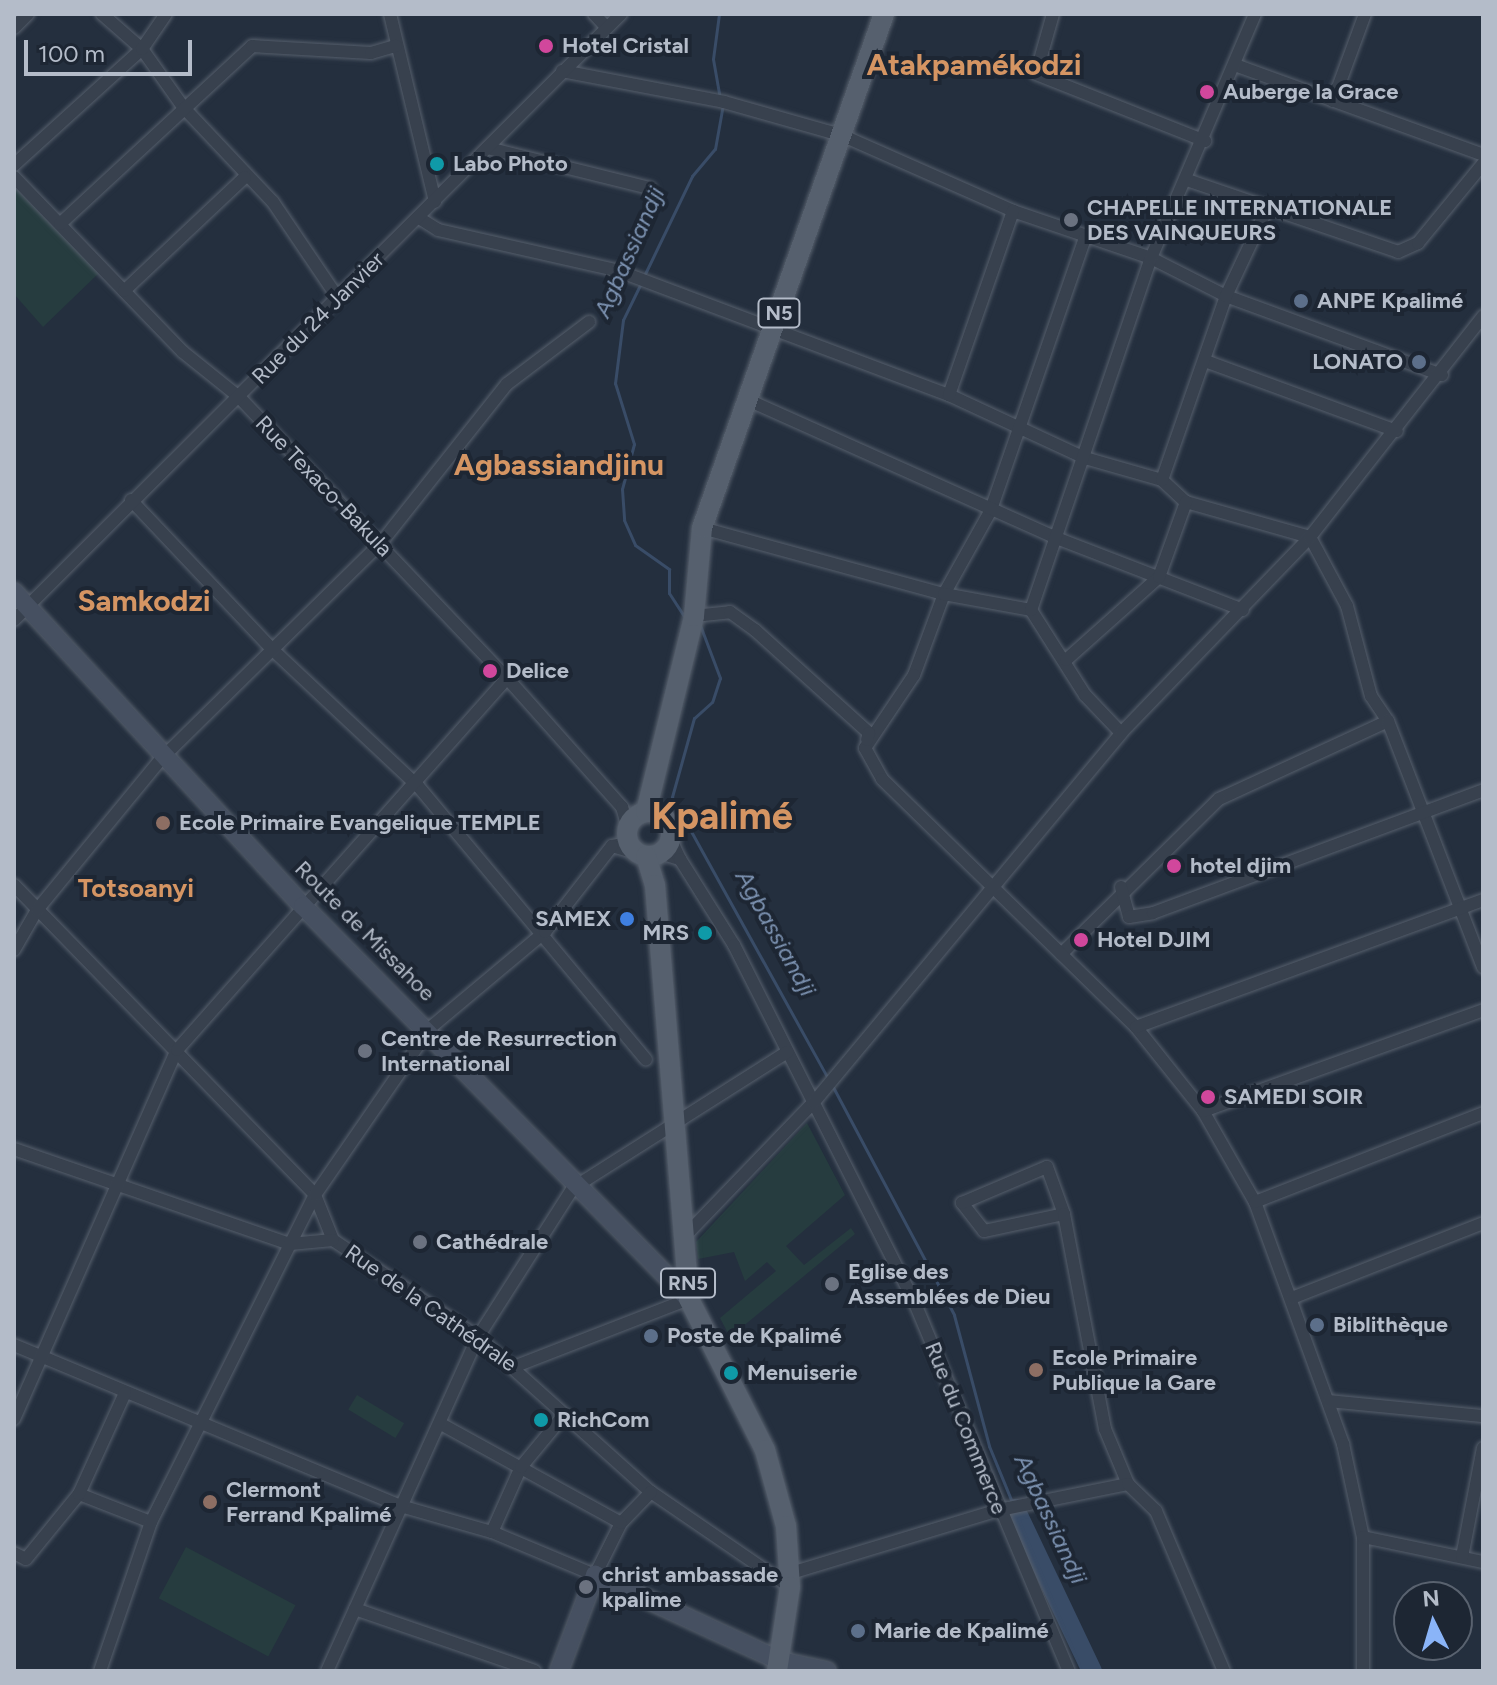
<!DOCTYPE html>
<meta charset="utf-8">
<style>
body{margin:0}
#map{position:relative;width:1497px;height:1685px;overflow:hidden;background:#242f3e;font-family:Figtree,sans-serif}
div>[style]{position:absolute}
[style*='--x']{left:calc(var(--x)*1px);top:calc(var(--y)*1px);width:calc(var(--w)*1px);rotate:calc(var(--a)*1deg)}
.green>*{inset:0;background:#263c3f;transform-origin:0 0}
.stream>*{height:3px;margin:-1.5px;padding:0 1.5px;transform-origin:1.5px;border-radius:1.5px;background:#394c67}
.river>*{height:20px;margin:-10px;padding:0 10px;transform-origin:10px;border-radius:10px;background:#394c67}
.roads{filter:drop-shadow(0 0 2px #565f6c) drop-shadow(0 0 2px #565f6c)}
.street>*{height:12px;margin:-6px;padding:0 6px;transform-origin:6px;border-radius:6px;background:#38414e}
.secondary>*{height:18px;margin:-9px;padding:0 9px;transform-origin:9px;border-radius:9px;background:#465061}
.primary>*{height:20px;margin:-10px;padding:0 10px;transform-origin:10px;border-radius:10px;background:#56606e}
.primary>.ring{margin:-10px;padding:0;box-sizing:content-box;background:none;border:20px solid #56606e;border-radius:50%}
.dots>*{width:22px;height:22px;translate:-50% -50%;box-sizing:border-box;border:4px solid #1d2633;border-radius:50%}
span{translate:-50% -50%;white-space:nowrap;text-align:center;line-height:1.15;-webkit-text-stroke:8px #1d2633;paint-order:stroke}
.shield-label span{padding:2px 6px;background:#1d2633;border:2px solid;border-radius:6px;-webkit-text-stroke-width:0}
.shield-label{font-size:20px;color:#b4bcc9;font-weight:700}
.poi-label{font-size:22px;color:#b4bcc9;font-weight:700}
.left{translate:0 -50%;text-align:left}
.right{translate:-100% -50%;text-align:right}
.street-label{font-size:22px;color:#b4bcc9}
.water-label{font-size:24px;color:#7c92b1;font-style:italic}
.quarter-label{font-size:26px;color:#d59563;font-weight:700}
.district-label{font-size:30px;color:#d59563;font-weight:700}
.town-label{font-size:38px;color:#d59563;font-weight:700}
.frame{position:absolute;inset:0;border:16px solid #b4bcc9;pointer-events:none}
.north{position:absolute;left:1393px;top:1581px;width:80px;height:80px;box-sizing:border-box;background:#1d2633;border:2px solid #59626f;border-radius:50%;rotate:355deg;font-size:22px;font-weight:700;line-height:32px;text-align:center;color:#b4bcc9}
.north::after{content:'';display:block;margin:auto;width:28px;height:36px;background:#8ab4f8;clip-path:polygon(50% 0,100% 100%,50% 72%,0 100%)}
.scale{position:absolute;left:24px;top:40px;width:168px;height:36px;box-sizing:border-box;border:4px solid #b4bcc9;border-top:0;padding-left:10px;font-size:24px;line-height:28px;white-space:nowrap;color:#b4bcc9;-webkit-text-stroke:6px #1d2633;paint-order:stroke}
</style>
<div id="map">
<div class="green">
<i style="clip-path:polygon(14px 187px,99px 273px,43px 327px,14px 294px)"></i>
<i style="clip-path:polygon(807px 1123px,845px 1195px,786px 1246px,804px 1265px,851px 1228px,855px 1234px,730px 1337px,720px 1318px,776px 1271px,767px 1262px,745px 1281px,734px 1252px,698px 1259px,696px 1242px)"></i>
<i style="left:357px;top:1395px;width:55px;height:17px;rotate:31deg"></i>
<i style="left:186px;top:1547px;width:124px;height:58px;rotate:28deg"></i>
</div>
<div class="stream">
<i style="--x:719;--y:14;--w:45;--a:97.6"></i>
<i style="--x:713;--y:59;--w:39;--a:80"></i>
<i style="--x:643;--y:278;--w:113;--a:-64.3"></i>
<i style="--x:692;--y:176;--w:35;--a:-50"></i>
<i style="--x:715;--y:149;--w:46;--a:-79.9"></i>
<i style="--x:640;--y:285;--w:39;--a:116"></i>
<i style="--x:623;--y:320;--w:64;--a:97.2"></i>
<i style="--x:615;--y:383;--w:64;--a:72.7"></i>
<i style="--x:634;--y:444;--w:47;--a:104.9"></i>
<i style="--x:622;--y:489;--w:31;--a:86"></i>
<i style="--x:624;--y:520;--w:27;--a:66"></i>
<i style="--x:635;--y:545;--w:42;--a:35.2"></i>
<i style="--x:669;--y:569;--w:24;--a:90"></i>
<i style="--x:669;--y:593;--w:27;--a:57"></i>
<i style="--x:700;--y:625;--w:57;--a:69.3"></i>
<i style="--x:720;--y:678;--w:25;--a:108"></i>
<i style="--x:712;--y:702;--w:24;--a:138"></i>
<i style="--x:694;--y:718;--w:82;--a:105.6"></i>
<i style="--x:672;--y:797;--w:324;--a:61"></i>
<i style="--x:833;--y:1087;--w:258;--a:62"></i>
<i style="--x:954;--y:1315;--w:136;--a:75"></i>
<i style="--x:989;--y:1446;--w:61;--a:67.7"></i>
</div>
<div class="river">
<i style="--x:1015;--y:1509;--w:179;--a:64.6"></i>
</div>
<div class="roads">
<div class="street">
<i style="--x:102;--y:14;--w:53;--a:41.2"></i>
<i style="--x:142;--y:49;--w:72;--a:54.6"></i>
<i style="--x:184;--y:108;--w:129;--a:46.6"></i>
<i style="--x:273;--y:202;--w:116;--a:55.9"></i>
<i style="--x:390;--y:14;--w:193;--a:76.5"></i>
<i style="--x:594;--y:14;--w:18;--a:47"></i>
<i style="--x:1053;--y:14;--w:62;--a:105.8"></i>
<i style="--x:1036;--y:74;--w:182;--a:21.6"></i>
<i style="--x:14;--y:28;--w:20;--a:-45"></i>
<i style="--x:1235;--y:65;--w:264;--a:19.9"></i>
<i style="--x:562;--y:71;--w:165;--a:10.8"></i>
<i style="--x:724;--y:102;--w:122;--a:15.8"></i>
<i style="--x:841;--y:135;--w:188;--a:23.8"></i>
<i style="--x:1013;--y:211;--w:146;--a:18.8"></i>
<i style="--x:1151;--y:258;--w:84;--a:26.9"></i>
<i style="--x:1226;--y:296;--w:230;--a:20.1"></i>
<i style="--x:1333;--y:101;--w:93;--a:-69.8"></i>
<i style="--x:488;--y:148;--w:167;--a:13.9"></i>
<i style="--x:14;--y:165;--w:173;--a:-42.2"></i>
<i style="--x:142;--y:49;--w:42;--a:-55.6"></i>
<i style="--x:14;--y:177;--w:243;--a:46"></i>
<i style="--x:183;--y:352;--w:72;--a:38.8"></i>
<i style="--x:239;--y:397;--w:388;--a:46.4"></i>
<i style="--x:507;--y:678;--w:173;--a:48.3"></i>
<i style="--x:622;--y:807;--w:22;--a:74"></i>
<i style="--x:1190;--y:181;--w:220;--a:18.8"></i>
<i style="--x:1398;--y:252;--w:22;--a:-24"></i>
<i style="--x:1418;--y:243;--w:102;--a:-50.6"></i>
<i style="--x:419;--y:218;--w:22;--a:32"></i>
<i style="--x:438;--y:230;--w:182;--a:12.7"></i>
<i style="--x:616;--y:270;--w:356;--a:20.6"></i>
<i style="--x:949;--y:395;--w:150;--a:24.9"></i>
<i style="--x:1085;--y:458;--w:80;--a:15.9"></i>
<i style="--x:1162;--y:480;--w:33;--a:43"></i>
<i style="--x:1186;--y:502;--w:129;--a:15.8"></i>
<i style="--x:1310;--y:537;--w:78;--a:61.8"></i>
<i style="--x:1347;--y:606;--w:93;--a:75.1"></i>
<i style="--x:1371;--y:696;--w:30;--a:56"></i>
<i style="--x:1388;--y:721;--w:186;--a:155.2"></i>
<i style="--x:1219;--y:799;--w:221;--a:135.5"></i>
<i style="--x:60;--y:224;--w:262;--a:-42.8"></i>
<i style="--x:252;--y:46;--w:119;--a:3.4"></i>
<i style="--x:371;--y:53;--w:26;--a:-16"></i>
<i style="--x:1085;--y:238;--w:288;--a:109.1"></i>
<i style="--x:991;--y:510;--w:96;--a:119.2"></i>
<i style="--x:944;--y:594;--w:86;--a:110.3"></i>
<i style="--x:914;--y:675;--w:88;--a:123.9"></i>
<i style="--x:865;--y:748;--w:35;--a:61"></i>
<i style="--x:882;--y:779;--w:355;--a:44.3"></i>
<i style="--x:1136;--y:1027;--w:107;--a:51.4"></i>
<i style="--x:1203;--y:1111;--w:105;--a:60.3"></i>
<i style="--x:1255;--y:1202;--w:258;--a:70"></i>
<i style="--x:1343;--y:1444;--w:95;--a:77.9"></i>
<i style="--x:1363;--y:1537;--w:134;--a:90"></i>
<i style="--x:124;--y:291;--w:166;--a:-43.3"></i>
<i style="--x:1208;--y:362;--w:201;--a:20.1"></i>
<i style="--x:949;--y:395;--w:195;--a:-70.8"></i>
<i style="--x:748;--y:400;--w:341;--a:24.1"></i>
<i style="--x:1059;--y:539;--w:197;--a:21.1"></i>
<i style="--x:1162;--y:480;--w:195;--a:-70.8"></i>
<i style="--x:1226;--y:296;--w:96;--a:-64.8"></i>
<i style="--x:131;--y:500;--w:208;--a:46.6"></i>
<i style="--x:274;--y:651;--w:197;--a:43.2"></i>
<i style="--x:418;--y:786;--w:356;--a:50.2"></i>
<i style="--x:702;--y:528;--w:251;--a:15.3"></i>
<i style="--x:944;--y:594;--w:88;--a:10.4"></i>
<i style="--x:1031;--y:610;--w:101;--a:57.6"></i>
<i style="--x:1085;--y:695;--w:52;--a:46.5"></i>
<i style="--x:1031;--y:610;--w:372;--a:-71.2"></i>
<i style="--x:1151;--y:258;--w:265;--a:-66.9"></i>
<i style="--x:694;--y:616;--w:36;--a:-6"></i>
<i style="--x:730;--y:612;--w:31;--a:36"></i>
<i style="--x:755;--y:630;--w:154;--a:42.1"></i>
<i style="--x:869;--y:733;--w:7;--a:106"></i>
<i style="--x:14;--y:620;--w:858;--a:-44.95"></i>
<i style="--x:1066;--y:660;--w:125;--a:-41.7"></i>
<i style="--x:1159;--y:577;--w:80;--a:-70.2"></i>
<i style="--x:1388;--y:721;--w:264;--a:68.9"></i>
<i style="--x:629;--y:843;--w:17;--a:170"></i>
<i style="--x:612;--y:846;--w:35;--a:16"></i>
<i style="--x:660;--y:853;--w:21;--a:17"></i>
<i style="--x:680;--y:859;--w:21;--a:-115"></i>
<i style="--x:680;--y:859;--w:102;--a:57.9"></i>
<i style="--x:734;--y:945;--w:399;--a:63.2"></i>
<i style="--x:914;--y:1301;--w:401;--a:67.3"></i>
<i style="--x:14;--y:885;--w:432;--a:45.8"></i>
<i style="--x:315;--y:1195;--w:48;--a:68.2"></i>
<i style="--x:333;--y:1240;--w:174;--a:33.8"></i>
<i style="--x:478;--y:1337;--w:232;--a:41.9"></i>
<i style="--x:651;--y:1492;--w:168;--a:34.4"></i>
<i style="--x:1121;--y:887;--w:31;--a:75"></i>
<i style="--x:1129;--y:917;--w:24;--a:-9"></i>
<i style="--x:1153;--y:913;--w:352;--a:-20.4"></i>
<i style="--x:14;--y:950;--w:46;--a:-60.1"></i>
<i style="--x:37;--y:910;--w:197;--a:-50.6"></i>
<i style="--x:162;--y:758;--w:305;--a:-44.5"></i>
<i style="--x:380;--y:544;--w:204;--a:-51.6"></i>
<i style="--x:507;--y:384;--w:103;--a:-37.1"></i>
<i style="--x:1136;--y:1027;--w:370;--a:-20.1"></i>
<i style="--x:1203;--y:1111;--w:298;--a:-19.8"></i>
<i style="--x:14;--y:1149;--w:292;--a:19"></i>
<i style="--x:290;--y:1244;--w:43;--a:-5.3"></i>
<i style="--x:1255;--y:1202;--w:245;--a:-21.3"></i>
<i style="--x:1064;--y:1214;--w:82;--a:168"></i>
<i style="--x:984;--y:1231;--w:36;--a:-128"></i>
<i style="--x:962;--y:1203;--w:92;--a:-23"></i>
<i style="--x:1047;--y:1167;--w:50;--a:70.1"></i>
<i style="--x:1064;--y:1214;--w:219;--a:79.2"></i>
<i style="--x:1105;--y:1429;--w:60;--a:67.3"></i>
<i style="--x:684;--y:1237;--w:187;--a:-46.1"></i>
<i style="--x:814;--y:1102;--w:480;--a:-50.2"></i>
<i style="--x:1121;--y:733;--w:272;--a:-46"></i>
<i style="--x:1310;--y:537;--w:281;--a:-51.9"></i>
<i style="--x:1292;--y:1298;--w:205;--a:-21.4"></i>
<i style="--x:14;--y:1345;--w:422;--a:22.6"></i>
<i style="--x:404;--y:1507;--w:91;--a:15.9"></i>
<i style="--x:492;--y:1532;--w:112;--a:22.7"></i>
<i style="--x:595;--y:1575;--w:58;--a:-63.4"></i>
<i style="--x:621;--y:1523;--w:43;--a:-45.9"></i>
<i style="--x:516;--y:1366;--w:186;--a:-21.2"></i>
<i style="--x:1329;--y:1401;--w:155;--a:5.6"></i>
<i style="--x:14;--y:1419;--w:403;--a:-66.2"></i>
<i style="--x:177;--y:1050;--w:497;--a:-48.4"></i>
<i style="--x:441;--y:1424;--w:205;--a:28.8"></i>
<i style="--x:79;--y:1494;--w:77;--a:21.3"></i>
<i style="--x:492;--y:1532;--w:71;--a:-66"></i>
<i style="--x:521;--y:1467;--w:67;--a:-50.4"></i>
<i style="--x:1363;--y:1537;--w:123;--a:11.8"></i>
<i style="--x:14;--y:1553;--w:13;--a:27"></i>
<i style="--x:26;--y:1559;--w:84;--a:-50.8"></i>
<i style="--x:79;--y:1494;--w:111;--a:-65.5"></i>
<i style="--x:1462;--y:1557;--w:111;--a:-79.1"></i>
<i style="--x:791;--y:1573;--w:217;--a:-16.9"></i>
<i style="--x:999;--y:1510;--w:132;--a:-11.4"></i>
<i style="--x:1128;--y:1484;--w:39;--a:44"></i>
<i style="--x:1156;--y:1511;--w:174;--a:67"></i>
<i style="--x:355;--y:1609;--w:190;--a:19"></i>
<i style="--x:100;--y:1671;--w:157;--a:-71.1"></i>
<i style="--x:151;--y:1522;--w:366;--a:-63.4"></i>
<i style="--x:315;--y:1195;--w:203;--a:-55.4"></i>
<i style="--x:430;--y:1028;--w:150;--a:-39.9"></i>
<i style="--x:545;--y:932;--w:109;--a:-52.1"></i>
<i style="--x:327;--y:1671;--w:367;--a:-65.7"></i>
<i style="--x:478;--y:1337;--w:177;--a:-57.5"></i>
<i style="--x:573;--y:1188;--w:254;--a:-32.4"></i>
</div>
<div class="secondary">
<i style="--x:14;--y:592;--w:427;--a:47.4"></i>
<i style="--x:303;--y:906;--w:551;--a:45.51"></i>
<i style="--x:559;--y:1671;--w:103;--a:-69.4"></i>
<i style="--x:595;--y:1575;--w:204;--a:24.9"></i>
<i style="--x:780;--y:1661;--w:48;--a:12"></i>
</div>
<div class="primary">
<i class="ring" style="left:627px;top:812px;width:24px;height:24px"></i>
<i style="--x:646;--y:812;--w:202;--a:-76.2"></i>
<i style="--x:694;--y:616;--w:88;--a:-84.8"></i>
<i style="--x:702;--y:528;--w:545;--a:-70.5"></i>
<i style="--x:646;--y:856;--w:30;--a:73"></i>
<i style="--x:655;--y:885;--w:415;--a:85.3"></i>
<i style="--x:689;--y:1299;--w:169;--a:63.3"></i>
<i style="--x:765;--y:1450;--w:79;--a:74.6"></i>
<i style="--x:786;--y:1526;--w:61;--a:86.2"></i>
<i style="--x:790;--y:1587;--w:85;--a:98.8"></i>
</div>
</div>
<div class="dots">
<i style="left:546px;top:46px;background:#d1479c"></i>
<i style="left:1207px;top:92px;background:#d1479c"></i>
<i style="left:437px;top:164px;background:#0f9aa8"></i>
<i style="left:1071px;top:220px;background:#6b7280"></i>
<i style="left:1301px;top:301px;background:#5c6f8a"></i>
<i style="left:1419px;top:362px;background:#5c6f8a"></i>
<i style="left:490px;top:671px;background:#d1479c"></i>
<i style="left:163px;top:823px;background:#8d6e63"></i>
<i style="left:1174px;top:866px;background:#d1479c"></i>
<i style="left:627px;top:919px;background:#3f7fe0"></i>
<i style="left:705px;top:933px;background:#0f9aa8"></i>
<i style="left:1081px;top:940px;background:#d1479c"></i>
<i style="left:365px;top:1051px;background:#6b7280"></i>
<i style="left:1208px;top:1097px;background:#d1479c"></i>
<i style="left:420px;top:1242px;background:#6b7280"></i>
<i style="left:832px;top:1284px;background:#6b7280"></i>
<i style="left:1317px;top:1325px;background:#5c6f8a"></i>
<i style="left:651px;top:1336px;background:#5c6f8a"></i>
<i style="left:1036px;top:1370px;background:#8d6e63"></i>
<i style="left:731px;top:1373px;background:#0f9aa8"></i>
<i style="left:541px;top:1420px;background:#0f9aa8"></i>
<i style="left:210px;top:1502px;background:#8d6e63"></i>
<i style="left:586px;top:1587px;background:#6b7280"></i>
<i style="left:858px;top:1631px;background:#5c6f8a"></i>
</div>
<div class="shield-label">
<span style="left:779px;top:313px">N5</span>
<span style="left:688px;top:1283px">RN5</span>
</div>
<div class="poi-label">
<span class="left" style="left:562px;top:46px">Hotel Cristal</span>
<span class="left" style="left:1223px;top:92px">Auberge la Grace</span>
<span class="left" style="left:453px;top:164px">Labo Photo</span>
<span class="left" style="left:1087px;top:220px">CHAPELLE INTERNATIONALE<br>DES VAINQUEURS</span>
<span class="left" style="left:1317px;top:301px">ANPE Kpalimé</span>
<span class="right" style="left:1403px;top:362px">LONATO</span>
<span class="left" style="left:506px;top:671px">Delice</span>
<span class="left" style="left:179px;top:823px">Ecole Primaire Evangelique TEMPLE</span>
<span class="left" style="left:1190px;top:866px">hotel djim</span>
<span class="right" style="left:611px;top:919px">SAMEX</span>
<span class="right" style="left:689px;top:933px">MRS</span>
<span class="left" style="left:1097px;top:940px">Hotel DJIM</span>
<span class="left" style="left:381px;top:1051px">Centre de Resurrection<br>International</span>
<span class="left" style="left:1224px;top:1097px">SAMEDI SOIR</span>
<span class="left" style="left:436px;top:1242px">Cathédrale</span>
<span class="left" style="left:848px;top:1284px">Eglise des<br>Assemblées de Dieu</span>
<span class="left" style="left:1333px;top:1325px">Biblithèque</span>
<span class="left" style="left:667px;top:1336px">Poste de Kpalimé</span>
<span class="left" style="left:1052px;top:1370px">Ecole Primaire<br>Publique la Gare</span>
<span class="left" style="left:747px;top:1373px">Menuiserie</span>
<span class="left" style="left:557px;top:1420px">RichCom</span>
<span class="left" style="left:226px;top:1502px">Clermont<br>Ferrand Kpalimé</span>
<span class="left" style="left:602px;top:1587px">christ ambassade<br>kpalime</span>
<span class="left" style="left:874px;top:1631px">Marie de Kpalimé</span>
</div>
<div class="street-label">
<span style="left:318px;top:318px;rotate:-45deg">Rue du 24 Janvier</span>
<span style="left:324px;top:486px;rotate:46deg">Rue Texaco-Bakula</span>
<span style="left:365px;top:931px;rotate:45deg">Route de Missahoe</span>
<span style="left:431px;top:1308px;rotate:35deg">Rue de la Cathédrale</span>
<span style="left:966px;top:1428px;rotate:68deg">Rue du Commerce</span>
</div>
<div class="water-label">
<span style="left:629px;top:252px;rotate:-66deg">Agbassiandji</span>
<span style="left:776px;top:933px;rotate:61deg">Agbassiandji</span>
<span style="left:1051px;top:1519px;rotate:65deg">Agbassiandji</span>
</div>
<div class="quarter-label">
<span style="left:136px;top:889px">Totsoanyi</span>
</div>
<div class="district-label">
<span style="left:974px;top:65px">Atakpamékodzi</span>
<span style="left:559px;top:465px">Agbassiandjinu</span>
<span style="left:144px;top:601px">Samkodzi</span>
</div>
<div class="town-label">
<span style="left:722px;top:817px">Kpalimé</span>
</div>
<div class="frame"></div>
<div class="north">N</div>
<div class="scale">100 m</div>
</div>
